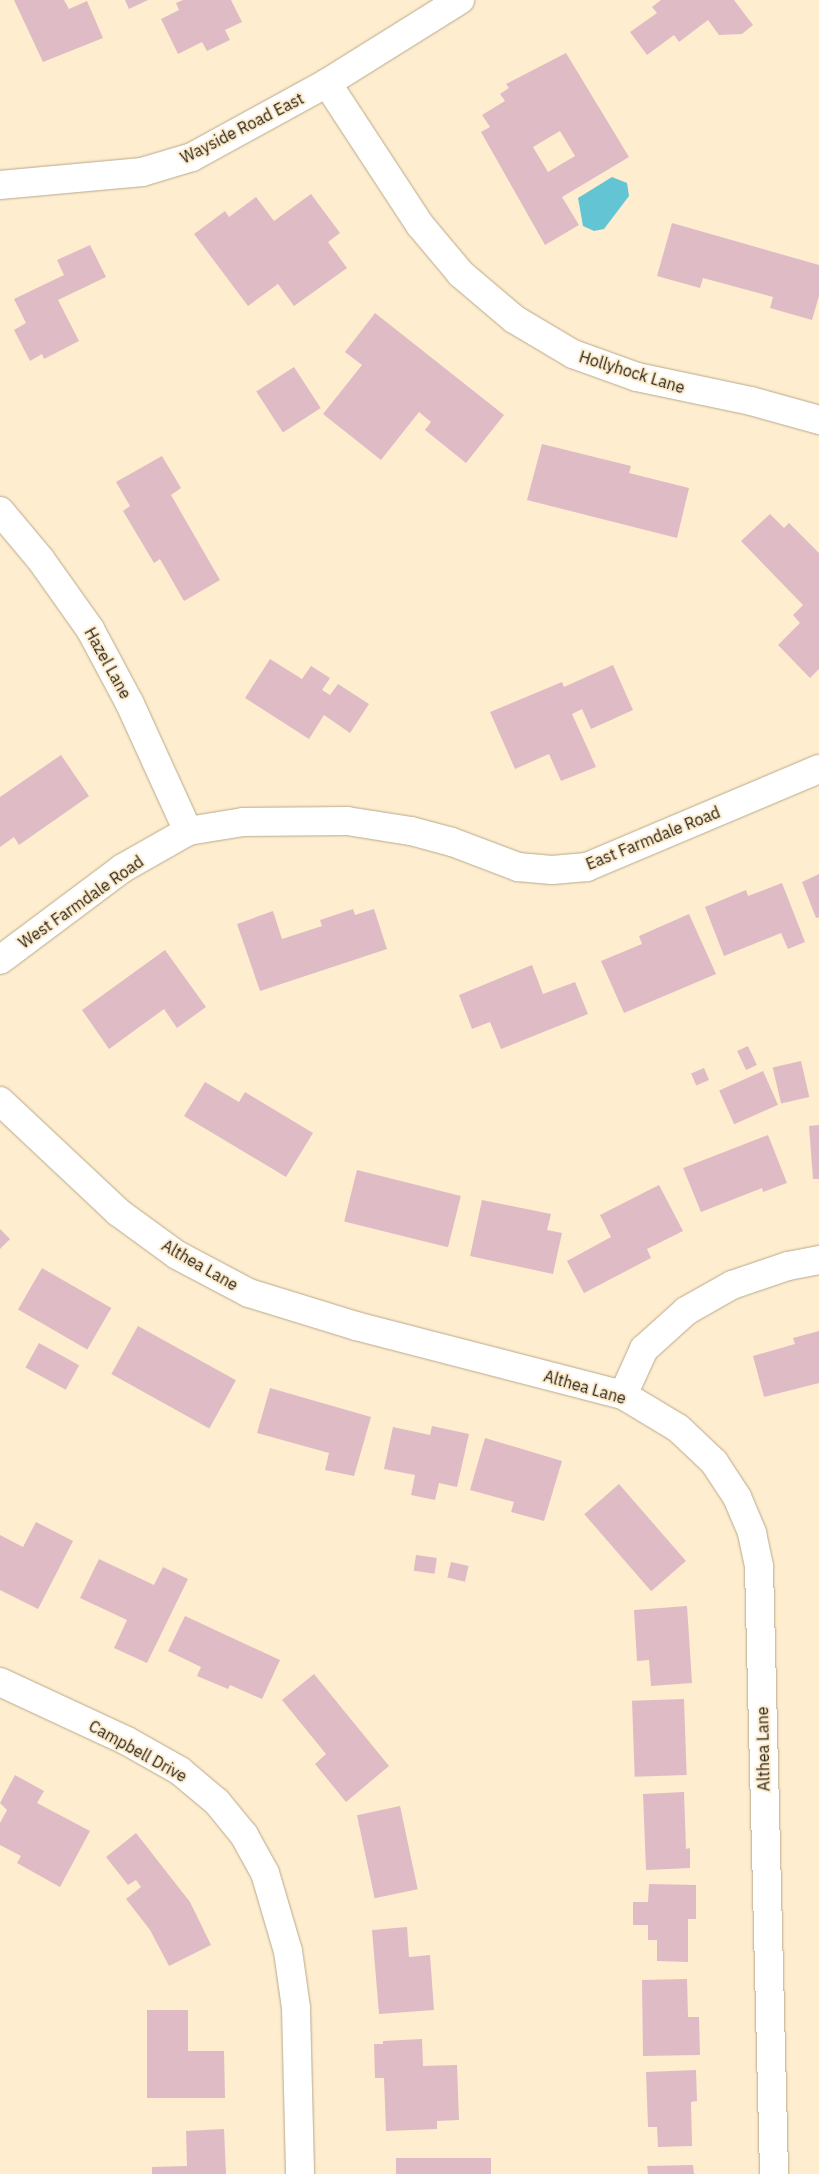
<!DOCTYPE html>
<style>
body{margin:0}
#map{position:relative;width:819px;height:2174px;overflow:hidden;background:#feedcf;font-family:"IBM Plex Sans",sans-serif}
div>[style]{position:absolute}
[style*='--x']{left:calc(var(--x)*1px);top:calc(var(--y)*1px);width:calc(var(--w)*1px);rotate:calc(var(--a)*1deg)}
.water>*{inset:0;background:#63c5d3}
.building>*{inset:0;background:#dfbbc6;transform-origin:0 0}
.roads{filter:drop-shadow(0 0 1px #b9a98c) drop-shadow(0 0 1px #b9a98c)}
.minor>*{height:28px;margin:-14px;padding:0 14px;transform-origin:14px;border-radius:14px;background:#fff}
span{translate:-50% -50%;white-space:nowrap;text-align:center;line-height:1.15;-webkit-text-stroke:4px #feedcf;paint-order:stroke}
.street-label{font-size:16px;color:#282217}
</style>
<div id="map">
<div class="water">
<i style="clip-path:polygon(612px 177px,627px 183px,629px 196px,604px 229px,594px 231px,583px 226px,578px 198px)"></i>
</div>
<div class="building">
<i style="clip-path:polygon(14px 0,64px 0,69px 9px,87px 1px,103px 38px,43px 62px)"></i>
<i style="clip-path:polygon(125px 0,148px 0,129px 9px)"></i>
<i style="clip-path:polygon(183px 0,231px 0,242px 22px,225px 30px,230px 40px,207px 51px,202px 42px,178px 54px,161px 19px,179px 10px,176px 3px)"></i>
<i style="clip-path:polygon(661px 0,734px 0,753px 25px,742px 34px,719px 35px,708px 20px,679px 42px,674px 35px,647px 55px,630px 32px,657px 13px,652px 7px)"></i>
<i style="clip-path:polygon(evenodd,566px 53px,629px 157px,562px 197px,579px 225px,545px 245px,481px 132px,490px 127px,482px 115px,505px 101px,500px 94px,509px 88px,506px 84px,566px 53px,560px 131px,575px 156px,548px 172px,533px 147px,560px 131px)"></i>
<i style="clip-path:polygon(311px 194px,340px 233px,328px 242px,347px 268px,294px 306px,278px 284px,248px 306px,194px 234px,225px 211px,229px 217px,256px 197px,274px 221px)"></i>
<i style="clip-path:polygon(672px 223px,819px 265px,819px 296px,812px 320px,770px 308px,773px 297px,703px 278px,700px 288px,657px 276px)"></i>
<i style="clip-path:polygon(90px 245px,106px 277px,58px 300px,79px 341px,44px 359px,42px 354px,30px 361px,14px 330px,26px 323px,14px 299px,64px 275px,57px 260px)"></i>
<i style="clip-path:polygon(375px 313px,504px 415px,466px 463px,425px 430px,431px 422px,419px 412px,381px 460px,323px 414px,362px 365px,345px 352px)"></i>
<i style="left:294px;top:367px;width:49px;height:45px;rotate:57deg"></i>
<i style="clip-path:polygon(542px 444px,631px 466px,629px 473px,689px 488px,677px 538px,527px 500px)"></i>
<i style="clip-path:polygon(162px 456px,181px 488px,171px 495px,220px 580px,184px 601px,160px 559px,154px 563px,123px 511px,130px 506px,116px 482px)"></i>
<i style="clip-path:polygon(770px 514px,784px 528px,789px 523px,819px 553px,819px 669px,810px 678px,778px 645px,800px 623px,793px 615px,803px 605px,741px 541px)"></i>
<i style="clip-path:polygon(270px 659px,302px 679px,311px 666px,330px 678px,322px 690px,330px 695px,338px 684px,369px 704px,350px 733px,324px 715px,309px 739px,245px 698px)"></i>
<i style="clip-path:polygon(613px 665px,633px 710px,591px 729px,582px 709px,572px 714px,596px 767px,561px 781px,549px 754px,515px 769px,490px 712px,562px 682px,564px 687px)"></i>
<i style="clip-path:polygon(61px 755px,89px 796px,19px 845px,14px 837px,0 847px,0 797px)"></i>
<i style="clip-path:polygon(819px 874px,819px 917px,816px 918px,802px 882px)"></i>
<i style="clip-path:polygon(782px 883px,805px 942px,788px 949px,781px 933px,724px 956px,705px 907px,746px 890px,748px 896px)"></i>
<i style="clip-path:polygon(353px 909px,355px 915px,374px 909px,387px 949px,260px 991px,237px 924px,273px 911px,282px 939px,322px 926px,320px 920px)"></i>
<i style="clip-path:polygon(689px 914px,716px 974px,624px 1013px,601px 961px,642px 944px,639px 936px)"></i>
<i style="clip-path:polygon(165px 950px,206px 1007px,177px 1028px,164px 1009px,109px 1049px,82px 1010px)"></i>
<i style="clip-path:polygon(532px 965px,543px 994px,575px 982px,588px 1014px,501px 1049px,490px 1022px,472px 1029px,459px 995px)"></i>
<i style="left:748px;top:1046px;width:21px;height:12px;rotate:65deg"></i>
<i style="left:801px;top:1061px;width:37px;height:29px;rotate:77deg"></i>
<i style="left:704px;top:1068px;width:13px;height:14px;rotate:67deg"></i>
<i style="left:763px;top:1071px;width:37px;height:48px;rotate:66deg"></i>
<i style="clip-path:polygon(205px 1082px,239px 1102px,245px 1092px,313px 1133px,286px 1177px,184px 1116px)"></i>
<i style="clip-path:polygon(819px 1125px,819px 1179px,813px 1179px,809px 1126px)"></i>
<i style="clip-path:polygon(768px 1135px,787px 1183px,763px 1192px,762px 1188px,701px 1212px,683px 1168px)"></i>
<i style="left:357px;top:1170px;width:107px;height:53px;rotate:14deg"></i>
<i style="clip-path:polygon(659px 1185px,683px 1231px,647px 1249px,651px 1258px,584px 1293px,567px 1261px,611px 1237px,600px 1215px)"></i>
<i style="clip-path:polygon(482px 1200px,551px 1214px,547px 1230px,562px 1233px,553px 1274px,470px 1256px)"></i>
<i style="clip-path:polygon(0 1229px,10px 1239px,0 1249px)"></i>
<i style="left:42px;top:1268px;width:80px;height:48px;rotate:30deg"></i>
<i style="left:138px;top:1326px;width:112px;height:55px;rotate:29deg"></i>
<i style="clip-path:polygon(819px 1331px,819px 1383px,764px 1397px,753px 1356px,795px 1344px,793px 1338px)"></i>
<i style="left:39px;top:1343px;width:46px;height:28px;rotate:29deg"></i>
<i style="clip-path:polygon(270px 1388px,371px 1417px,354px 1476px,325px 1470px,329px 1453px,257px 1433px)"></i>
<i style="clip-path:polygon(432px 1426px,469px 1434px,457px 1487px,439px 1483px,435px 1500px,411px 1495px,415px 1475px,384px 1469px,393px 1427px,430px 1435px)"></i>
<i style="clip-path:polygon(485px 1438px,562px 1461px,544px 1521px,511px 1512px,514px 1502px,470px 1490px)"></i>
<i style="left:619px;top:1484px;width:102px;height:46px;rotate:49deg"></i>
<i style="clip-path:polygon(36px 1522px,73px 1541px,38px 1609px,0 1590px,0 1535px,23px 1547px)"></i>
<i style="left:416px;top:1555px;width:21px;height:16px;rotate:8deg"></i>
<i style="clip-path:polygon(99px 1559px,154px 1585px,163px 1567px,188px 1579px,147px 1663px,114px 1648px,127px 1620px,80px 1598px)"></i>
<i style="left:451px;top:1562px;width:18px;height:16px;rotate:13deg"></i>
<i style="clip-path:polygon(687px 1606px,692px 1683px,651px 1686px,649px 1660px,637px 1661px,634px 1610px)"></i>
<i style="clip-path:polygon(185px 1616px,280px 1660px,262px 1699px,230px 1685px,228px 1689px,197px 1676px,201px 1667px,168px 1651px)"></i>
<i style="clip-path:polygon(314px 1674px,389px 1766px,346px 1802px,315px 1764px,326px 1754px,282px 1700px)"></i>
<i style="left:684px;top:1699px;width:76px;height:52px;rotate:88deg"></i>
<i style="clip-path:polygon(15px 1775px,44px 1791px,37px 1803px,90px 1831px,60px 1887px,17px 1863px,21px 1856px,0 1845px,0 1823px,7px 1810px,0 1803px)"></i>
<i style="clip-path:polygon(684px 1792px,686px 1849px,690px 1848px,690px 1868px,646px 1870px,643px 1794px)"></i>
<i style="left:400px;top:1806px;width:85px;height:44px;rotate:78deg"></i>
<i style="clip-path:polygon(136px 1833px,190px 1902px,211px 1945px,169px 1966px,150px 1930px,126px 1899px,141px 1887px,136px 1880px,128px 1885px,106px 1857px)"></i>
<i style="clip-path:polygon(649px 1884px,696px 1885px,696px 1919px,688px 1919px,688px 1962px,657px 1961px,657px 1940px,648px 1940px,648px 1925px,633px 1925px,633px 1902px,648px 1902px)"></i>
<i style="clip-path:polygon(407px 1927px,409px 1957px,430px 1955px,434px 2010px,379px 2014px,372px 1930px)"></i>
<i style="clip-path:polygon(687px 1979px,688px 2017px,699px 2017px,700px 2055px,643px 2056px,642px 1980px)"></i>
<i style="clip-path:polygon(147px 2010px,188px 2010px,188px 2051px,224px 2051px,225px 2098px,147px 2098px)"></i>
<i style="clip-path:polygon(422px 2039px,423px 2066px,457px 2065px,459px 2120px,437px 2121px,437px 2129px,386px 2131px,384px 2078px,375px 2078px,374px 2044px,383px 2044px,383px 2041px)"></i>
<i style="clip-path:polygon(696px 2070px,697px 2101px,691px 2102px,692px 2146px,658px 2147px,657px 2127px,648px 2127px,646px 2072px)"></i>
<i style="clip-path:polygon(224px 2129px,226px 2174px,152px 2174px,152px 2167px,187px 2166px,186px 2131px)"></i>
<i style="left:491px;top:2158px;width:16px;height:95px;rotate:90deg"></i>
<i style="clip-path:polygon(693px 2165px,694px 2174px,648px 2174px,647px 2166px)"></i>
</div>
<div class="roads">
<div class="minor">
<i style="--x:327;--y:83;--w:170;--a:56.8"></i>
<i style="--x:420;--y:225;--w:64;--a:50.1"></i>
<i style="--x:461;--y:274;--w:70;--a:40.3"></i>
<i style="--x:514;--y:319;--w:69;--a:30.7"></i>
<i style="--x:573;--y:354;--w:68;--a:19.8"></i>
<i style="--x:637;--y:377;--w:116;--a:11.9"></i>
<i style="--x:751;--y:401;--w:71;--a:15.6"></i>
<i style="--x:0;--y:185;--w:143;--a:-5.2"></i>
<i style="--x:142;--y:172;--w:52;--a:-16.7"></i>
<i style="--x:192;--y:157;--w:154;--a:-28.7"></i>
<i style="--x:327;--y:83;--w:157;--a:-32"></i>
<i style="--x:0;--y:511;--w:64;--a:50.1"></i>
<i style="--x:41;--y:560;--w:85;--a:54.6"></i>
<i style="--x:90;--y:629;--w:85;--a:61.9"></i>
<i style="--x:130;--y:704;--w:140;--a:65.5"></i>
<i style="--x:0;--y:960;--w:154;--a:-36.8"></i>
<i style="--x:123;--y:868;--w:75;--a:-29.6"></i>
<i style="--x:188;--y:831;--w:56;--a:-9.3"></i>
<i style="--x:243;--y:822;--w:104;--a:-0.6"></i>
<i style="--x:347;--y:821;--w:65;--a:8.9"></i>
<i style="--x:411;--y:831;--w:42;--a:15"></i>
<i style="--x:452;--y:842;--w:71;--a:20.7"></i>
<i style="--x:518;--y:867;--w:34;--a:5"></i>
<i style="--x:552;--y:870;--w:35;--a:-5"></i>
<i style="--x:587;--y:867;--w:252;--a:-22.9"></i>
<i style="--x:0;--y:1101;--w:162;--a:43.2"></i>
<i style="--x:118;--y:1212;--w:73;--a:36.1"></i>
<i style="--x:177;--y:1255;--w:81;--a:27.8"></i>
<i style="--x:249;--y:1293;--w:112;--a:17.1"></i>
<i style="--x:356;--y:1326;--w:276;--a:14.5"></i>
<i style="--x:623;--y:1395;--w:64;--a:31"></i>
<i style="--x:678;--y:1428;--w:50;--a:43.4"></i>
<i style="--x:714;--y:1462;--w:42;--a:56.7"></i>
<i style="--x:737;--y:1497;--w:39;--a:67"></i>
<i style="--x:752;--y:1533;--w:35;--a:78"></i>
<i style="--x:759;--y:1567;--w:607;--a:88.58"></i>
<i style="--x:623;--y:1395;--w:51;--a:-65.5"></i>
<i style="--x:644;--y:1349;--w:57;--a:-42.1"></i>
<i style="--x:686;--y:1311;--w:53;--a:-29.5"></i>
<i style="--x:732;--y:1285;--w:59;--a:-18.7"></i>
<i style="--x:788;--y:1266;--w:32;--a:-11"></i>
<i style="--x:0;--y:1682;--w:140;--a:24.9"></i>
<i style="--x:127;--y:1741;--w:61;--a:29.5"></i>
<i style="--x:180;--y:1771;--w:48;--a:40"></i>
<i style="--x:217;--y:1802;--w:43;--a:50.7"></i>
<i style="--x:244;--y:1835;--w:43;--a:61.1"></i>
<i style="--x:265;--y:1873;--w:81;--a:73.6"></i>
<i style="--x:288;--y:1951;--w:58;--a:82"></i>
<i style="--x:296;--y:2008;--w:166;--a:88.6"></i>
</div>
</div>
<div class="street-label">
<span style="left:242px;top:128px;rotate:-27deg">Wayside Road East</span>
<span style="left:632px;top:372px;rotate:17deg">Hollyhock Lane</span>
<span style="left:108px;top:663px;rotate:61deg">Hazel Lane</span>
<span style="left:653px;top:838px;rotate:-22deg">East Farmdale Road</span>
<span style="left:81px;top:902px;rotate:-35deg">West Farmdale Road</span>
<span style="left:200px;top:1265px;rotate:30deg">Althea Lane</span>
<span style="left:585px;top:1387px;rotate:16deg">Althea Lane</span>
<span style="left:763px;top:1749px;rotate:-91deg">Althea Lane</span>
<span style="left:138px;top:1751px;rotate:29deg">Campbell Drive</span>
</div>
</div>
